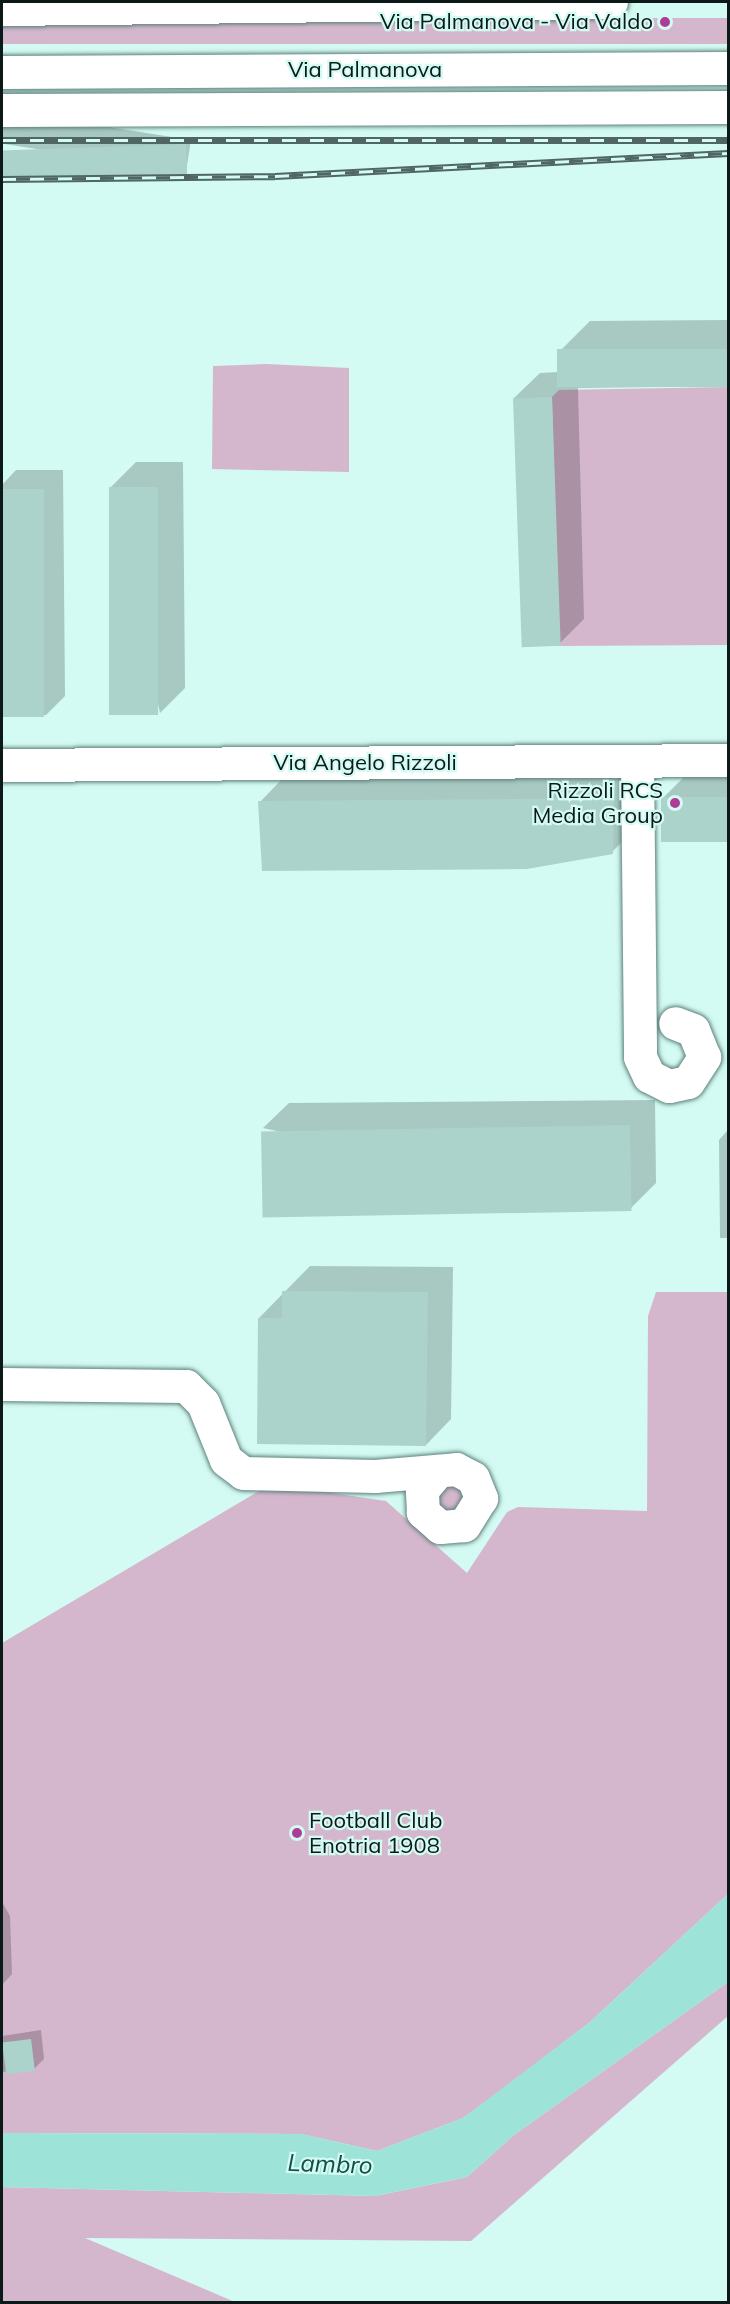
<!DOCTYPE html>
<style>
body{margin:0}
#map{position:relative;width:730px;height:2304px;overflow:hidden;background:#d3faf3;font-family:Mulish,sans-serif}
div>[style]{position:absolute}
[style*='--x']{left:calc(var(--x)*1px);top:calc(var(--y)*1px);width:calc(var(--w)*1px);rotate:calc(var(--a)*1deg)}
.green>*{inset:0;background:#d5b7cd;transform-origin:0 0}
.water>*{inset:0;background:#9ee3d8}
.shadow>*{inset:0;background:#0003;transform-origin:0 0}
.building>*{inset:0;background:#acd2cc;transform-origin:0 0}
.roads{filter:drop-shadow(0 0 2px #5d817b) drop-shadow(0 0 2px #5d817b)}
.minor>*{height:33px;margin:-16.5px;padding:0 16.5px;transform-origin:16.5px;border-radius:16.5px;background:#fff}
.highway>*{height:33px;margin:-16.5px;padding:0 16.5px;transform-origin:16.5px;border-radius:16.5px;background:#fff}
.rail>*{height:7px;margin-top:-3.5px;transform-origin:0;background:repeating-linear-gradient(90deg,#d3faf3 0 14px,#4f6663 0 28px);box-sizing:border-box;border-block:2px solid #4f6663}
.dots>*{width:16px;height:16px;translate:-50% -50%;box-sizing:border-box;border:3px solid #d3faf3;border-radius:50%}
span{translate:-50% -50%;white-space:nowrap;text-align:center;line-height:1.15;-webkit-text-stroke:4.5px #d3faf3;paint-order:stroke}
.poi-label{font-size:22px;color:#0b1a18}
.right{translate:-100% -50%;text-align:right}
.left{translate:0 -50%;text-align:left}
.street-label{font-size:22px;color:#0b1a18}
.water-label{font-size:24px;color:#124d46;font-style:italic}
.frame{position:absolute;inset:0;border:3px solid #0b1a18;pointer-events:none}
</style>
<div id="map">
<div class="green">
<i style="left:728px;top:18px;width:26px;height:726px;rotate:90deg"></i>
<i style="clip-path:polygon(267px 364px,349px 368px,349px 472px,212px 469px,213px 366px)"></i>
<i style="clip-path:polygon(728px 387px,728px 645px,559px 646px,552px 397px,559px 390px)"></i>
<i style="clip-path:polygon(656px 1292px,728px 1292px,728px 1894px,590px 2022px,500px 2091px,463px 2118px,377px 2151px,301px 2134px,2px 2133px,2px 1643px,271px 1484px,386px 1501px,467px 1573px,507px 1512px,518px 1507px,647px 1511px,648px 1316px)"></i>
<i style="clip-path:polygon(445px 1480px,470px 1495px,445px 1518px,432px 1493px)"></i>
<i style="clip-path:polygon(728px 1982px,728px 2016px,471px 2241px,85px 2238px,235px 2302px,2px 2302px,2px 2187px,375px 2196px,467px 2177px,514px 2135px)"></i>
</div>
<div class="water">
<i style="clip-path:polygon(728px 1894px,728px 1982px,514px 2135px,467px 2177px,375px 2196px,2px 2187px,2px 2133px,301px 2134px,377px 2151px,463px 2118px,590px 2022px)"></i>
</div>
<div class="shadow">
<i style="left:191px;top:140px;width:33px;height:189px;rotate:99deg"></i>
<i style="clip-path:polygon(728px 320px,728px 386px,578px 388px,584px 619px,558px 645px,514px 398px,540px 373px,560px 372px,559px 352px,590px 321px)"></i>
<i style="clip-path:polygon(136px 462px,183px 462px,185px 688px,160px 713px,110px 488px)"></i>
<i style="clip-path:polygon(16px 470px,63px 470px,65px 696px,46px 715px,2px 715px,2px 485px)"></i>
<i style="clip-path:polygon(639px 773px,638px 826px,612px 852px,260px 802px,285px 776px)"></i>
<i style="clip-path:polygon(728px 776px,728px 840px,662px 799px,684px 777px)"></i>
<i style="clip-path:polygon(655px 1100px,656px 1183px,630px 1209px,263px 1128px,289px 1103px)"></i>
<i style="clip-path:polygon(728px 1130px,728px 1238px,720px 1238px,719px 1140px)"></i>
<i style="clip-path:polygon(310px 1266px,453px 1267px,451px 1419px,426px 1445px,259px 1318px)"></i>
<i style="clip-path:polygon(2px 1902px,10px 1916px,12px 1974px,2px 1985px)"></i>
<i style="clip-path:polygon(41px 2030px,44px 2059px,34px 2069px,2px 2072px,2px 2036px)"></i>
</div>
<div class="building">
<i style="left:186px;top:144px;width:30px;height:184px;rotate:88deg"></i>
<i style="left:729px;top:349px;width:38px;height:172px;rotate:90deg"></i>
<i style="left:552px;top:397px;width:249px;height:39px;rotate:88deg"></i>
<i style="left:109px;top:487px;width:49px;height:228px"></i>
<i style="left:2px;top:489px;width:42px;height:228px"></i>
<i style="left:729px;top:797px;width:45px;height:68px;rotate:90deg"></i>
<i style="clip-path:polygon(614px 798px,613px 854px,527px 869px,262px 871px,258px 801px)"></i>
<i style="left:630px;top:1125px;width:86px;height:369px;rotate:89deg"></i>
<i style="clip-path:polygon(282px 1291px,428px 1292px,426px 1446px,257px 1444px,258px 1318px,282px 1318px)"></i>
<i style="left:31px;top:2039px;width:32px;height:29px;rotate:83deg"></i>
</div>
<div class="roads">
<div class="minor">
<i style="--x:2;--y:9;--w:609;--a:-0.66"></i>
<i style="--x:637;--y:761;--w:296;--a:89.4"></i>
<i style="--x:640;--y:1057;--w:21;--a:65"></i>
<i style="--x:649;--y:1076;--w:22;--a:27"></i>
<i style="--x:669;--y:1086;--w:19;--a:-12"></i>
<i style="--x:688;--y:1082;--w:30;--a:-57"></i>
<i style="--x:704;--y:1057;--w:29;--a:-112"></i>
<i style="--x:693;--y:1030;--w:19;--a:-159"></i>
<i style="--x:2;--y:765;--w:726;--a:-0.39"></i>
<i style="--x:2;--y:1384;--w:184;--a:0.6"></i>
<i style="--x:186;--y:1386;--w:24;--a:45"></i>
<i style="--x:203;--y:1403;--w:61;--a:68"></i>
<i style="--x:226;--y:1460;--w:21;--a:37"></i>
<i style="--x:243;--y:1473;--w:132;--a:1.3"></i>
<i style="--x:375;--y:1476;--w:81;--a:-4.9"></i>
<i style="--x:456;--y:1469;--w:19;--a:28"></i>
<i style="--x:473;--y:1478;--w:22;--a:68"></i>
<i style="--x:481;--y:1498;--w:32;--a:122"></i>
<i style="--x:464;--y:1525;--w:24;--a:175"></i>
<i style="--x:440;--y:1527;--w:23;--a:-139"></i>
<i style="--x:423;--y:1512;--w:22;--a:-93"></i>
<i style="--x:422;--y:1490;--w:25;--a:-50"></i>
</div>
<div class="highway">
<i style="--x:2;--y:72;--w:726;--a:-0.32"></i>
<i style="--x:2;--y:110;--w:726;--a:-0.24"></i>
</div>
</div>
<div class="rail">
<i style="--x:2;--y:140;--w:726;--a:0"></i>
<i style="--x:2;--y:179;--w:273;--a:-0.6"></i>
<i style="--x:275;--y:176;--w:454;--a:-2.9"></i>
</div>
<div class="dots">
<i style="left:665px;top:22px;background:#ad3c98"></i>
<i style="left:675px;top:803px;background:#ad3c98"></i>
<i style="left:297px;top:1833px;background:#ad3c98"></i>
</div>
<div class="poi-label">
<span class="right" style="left:653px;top:22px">Via Palmanova - Via Valdo</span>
<span class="right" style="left:663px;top:803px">Rizzoli RCS<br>Media Group</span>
<span class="left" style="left:309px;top:1833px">Football Club<br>Enotria 1908</span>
</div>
<div class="street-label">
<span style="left:365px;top:70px">Via Palmanova</span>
<span style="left:365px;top:763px">Via Angelo Rizzoli</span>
</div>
<div class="water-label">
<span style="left:330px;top:2164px;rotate:2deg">Lambro</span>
</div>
<div class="frame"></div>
</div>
